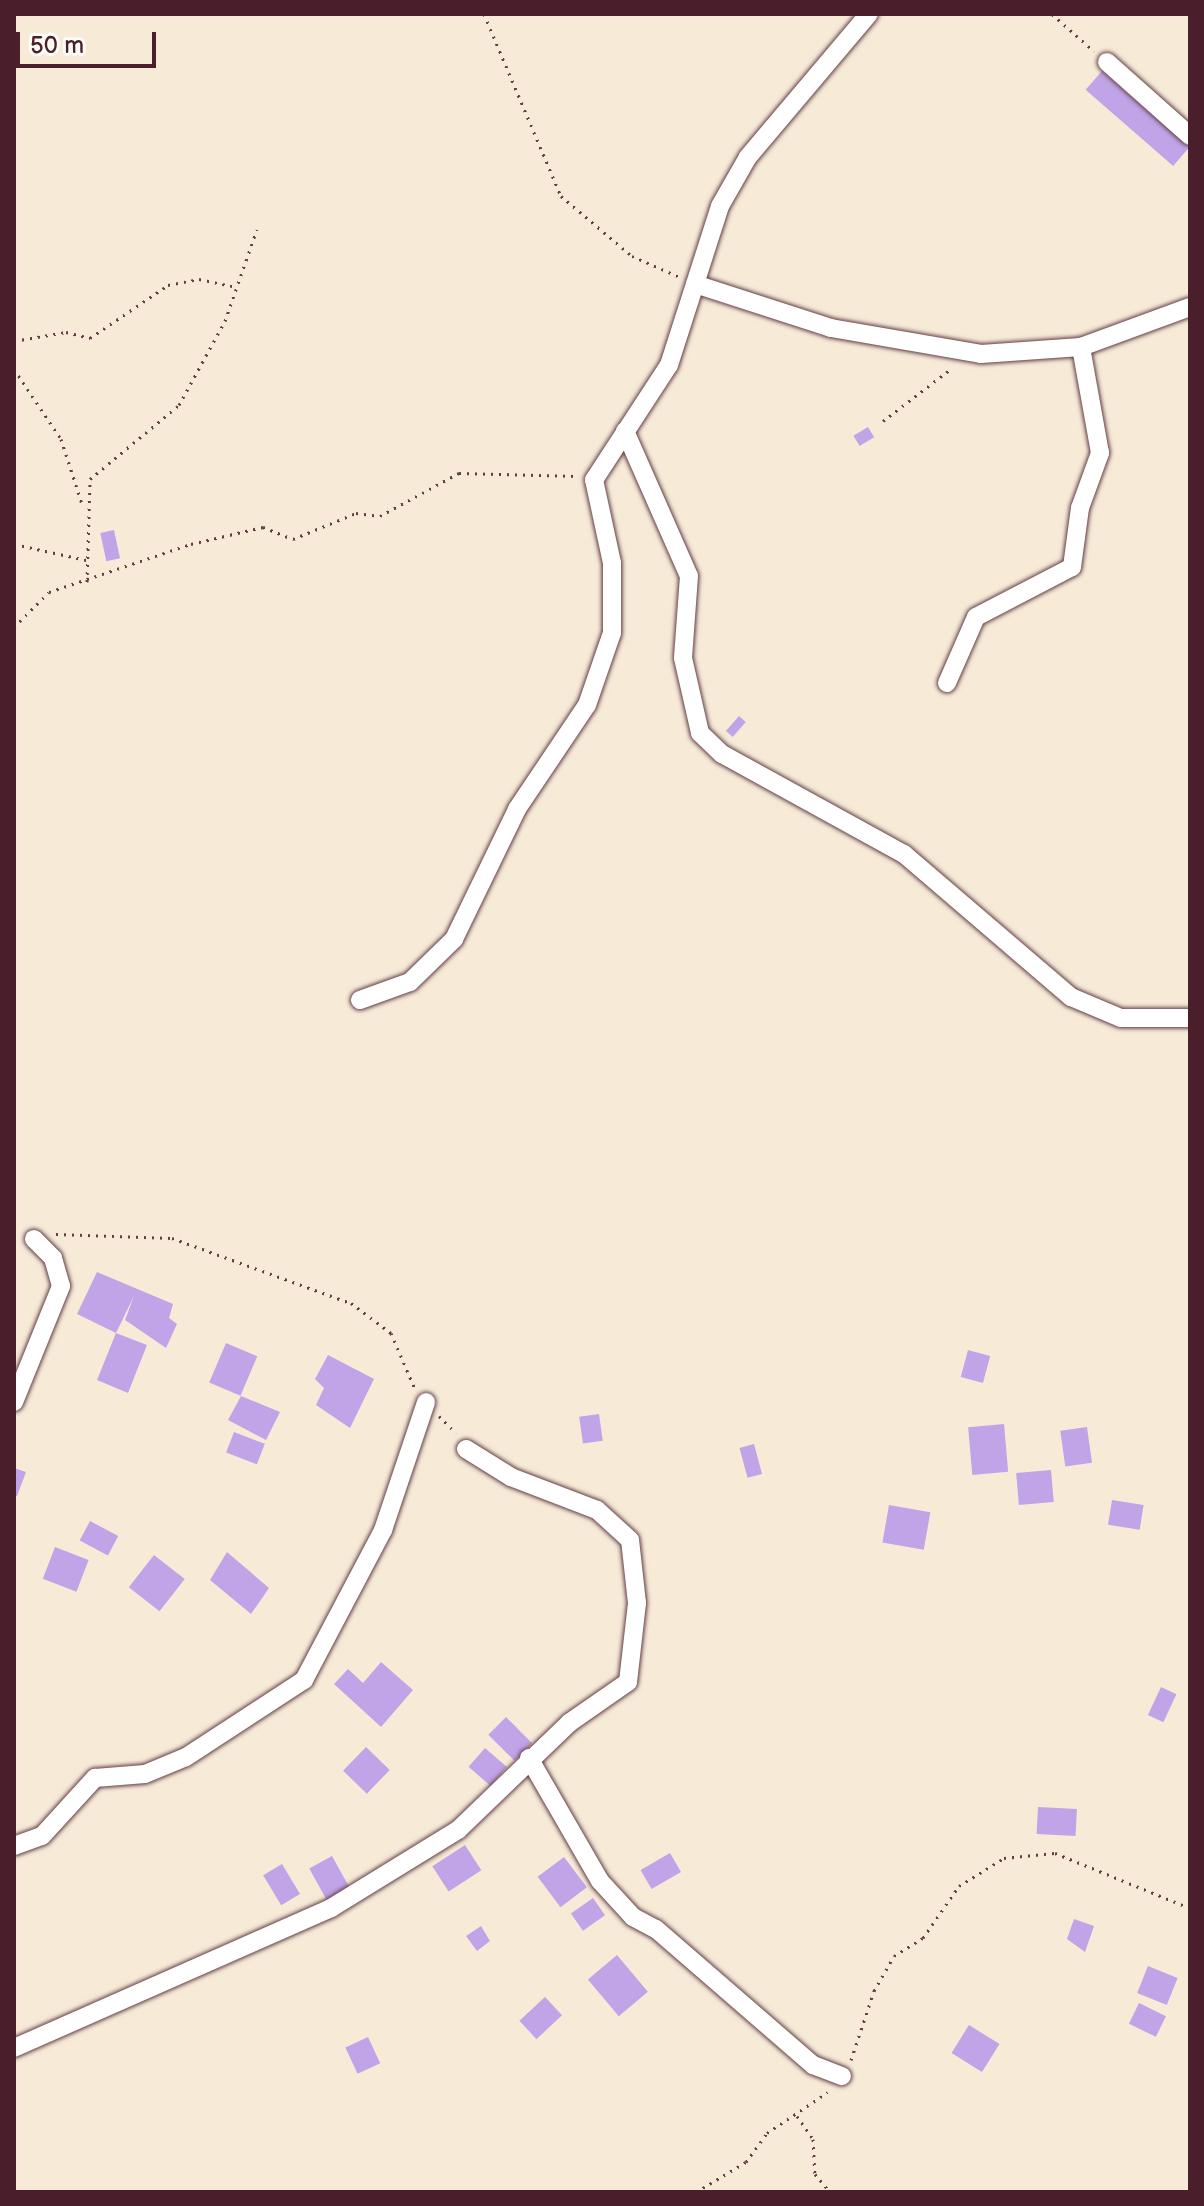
<!DOCTYPE html>
<style>
body{margin:0}
#map{position:relative;width:1204px;height:2206px;overflow:hidden;background:#f7ebd8;font-family:"Balsamiq Sans",sans-serif}
div>[style]{position:absolute}
[style*='--x']{left:calc(var(--x)*1px);top:calc(var(--y)*1px);width:calc(var(--w)*1px);rotate:calc(var(--a)*1deg)}
.building>*{inset:0;background:#c1a4e8;transform-origin:0 0}
.path>*{height:3px;margin-top:-1.5px;transform-origin:0;background:repeating-linear-gradient(90deg,#643e45 0 2px,transparent 0 8px)}
.roads{filter:drop-shadow(0 0 2px #643e45) drop-shadow(0 0 2px #643e45)}
.minor>*{height:18px;margin:-9px;padding:0 9px;transform-origin:9px;border-radius:9px;background:#fff}
span{translate:-50% -50%;white-space:nowrap;text-align:center;line-height:1.15;-webkit-text-stroke:8px #fdfcf7;paint-order:stroke}
.frame{position:absolute;inset:0;border:16px solid #4a1f2b;pointer-events:none}
.scale{position:absolute;left:16px;top:32px;width:140px;height:36px;box-sizing:border-box;border:4px solid #4a1f2b;border-top:0;padding-left:10px;font-size:24px;line-height:28px;white-space:nowrap;color:#4a1f2b;-webkit-text-stroke:6px #fdfcf7;paint-order:stroke}
</style>
<div id="map">
<div class="building">
<i style="left:1102px;top:71px;width:116px;height:25px;rotate:41deg"></i>
<i style="left:868px;top:427px;width:12px;height:17px;rotate:59deg"></i>
<i style="left:114px;top:530px;width:29px;height:14px;rotate:78deg"></i>
<i style="left:739px;top:716px;width:9px;height:20px;rotate:41deg"></i>
<i style="clip-path:polygon(97px 1272px,173px 1304px,169px 1318px,177px 1324px,166px 1348px,125px 1320px,134px 1296px,116px 1333px,147px 1345px,128px 1393px,97px 1380px,116px 1333px,77px 1314px)"></i>
<i style="left:226px;top:1343px;width:34px;height:43px;rotate:23deg"></i>
<i style="left:968px;top:1350px;width:23px;height:28px;rotate:15deg"></i>
<i style="clip-path:polygon(328px 1355px,374px 1379px,350px 1428px,316px 1405px,324px 1388px,315px 1379px)"></i>
<i style="clip-path:polygon(241px 1396px,280px 1412px,266px 1440px,228px 1420px)"></i>
<i style="left:599px;top:1414px;width:27px;height:20px;rotate:82deg"></i>
<i style="left:1004px;top:1424px;width:48px;height:36px;rotate:85deg"></i>
<i style="left:1087px;top:1427px;width:36px;height:27px;rotate:82deg"></i>
<i style="left:234px;top:1432px;width:33px;height:22px;rotate:21deg"></i>
<i style="left:754px;top:1444px;width:31px;height:15px;rotate:75deg"></i>
<i style="clip-path:polygon(14px 1468px,26px 1472px,17px 1496px,14px 1495px)"></i>
<i style="left:1051px;top:1470px;width:32px;height:35px;rotate:85deg"></i>
<i style="left:1112px;top:1500px;width:32px;height:25px;rotate:9deg"></i>
<i style="left:889px;top:1505px;width:42px;height:38px;rotate:10deg"></i>
<i style="left:90px;top:1521px;width:32px;height:22px;rotate:28deg"></i>
<i style="left:55px;top:1547px;width:36px;height:34px;rotate:21deg"></i>
<i style="clip-path:polygon(227px 1552px,269px 1588px,251px 1614px,210px 1580px)"></i>
<i style="left:154px;top:1555px;width:39px;height:41px;rotate:38deg"></i>
<i style="clip-path:polygon(381px 1662px,413px 1690px,381px 1727px,334px 1684px,348px 1669px,363px 1683px)"></i>
<i style="left:1161px;top:1687px;width:17px;height:31px;rotate:25deg"></i>
<i style="left:506px;top:1717px;width:37px;height:25px;rotate:45deg"></i>
<i style="left:366px;top:1747px;width:33px;height:33px;rotate:44deg"></i>
<i style="left:485px;top:1748px;width:29px;height:25px;rotate:41deg"></i>
<i style="left:1038px;top:1807px;width:39px;height:27px;rotate:3deg"></i>
<i style="left:465px;top:1845px;width:30px;height:39px;rotate:57deg"></i>
<i style="left:670px;top:1853px;width:22px;height:34px;rotate:60deg"></i>
<i style="left:332px;top:1856px;width:37px;height:26px;rotate:61deg"></i>
<i style="left:564px;top:1857px;width:38px;height:33px;rotate:53deg"></i>
<i style="left:282px;top:1864px;width:35px;height:22px;rotate:59deg"></i>
<i style="left:593px;top:1898px;width:21px;height:27px;rotate:55deg"></i>
<i style="clip-path:polygon(1074px 1919px,1094px 1926px,1085px 1952px,1067px 1939px)"></i>
<i style="clip-path:polygon(481px 1926px,490px 1941px,477px 1951px,466px 1936px)"></i>
<i style="left:617px;top:1955px;width:48px;height:38px;rotate:50deg"></i>
<i style="left:1148px;top:1966px;width:32px;height:29px;rotate:22deg"></i>
<i style="left:545px;top:1997px;width:25px;height:35px;rotate:47deg"></i>
<i style="left:1139px;top:2003px;width:30px;height:23px;rotate:26deg"></i>
<i style="left:969px;top:2025px;width:36px;height:33px;rotate:32deg"></i>
<i style="left:368px;top:2037px;width:29px;height:25px;rotate:65deg"></i>
</div>
<div class="path">
<i style="--x:484;--y:14;--w:198;--a:67.1"></i>
<i style="--x:561;--y:196;--w:93;--a:40.2"></i>
<i style="--x:632;--y:256;--w:52;--a:23.6"></i>
<i style="--x:1052;--y:14;--w:56;--a:41.4"></i>
<i style="--x:14;--y:341;--w:53;--a:-9.8"></i>
<i style="--x:66;--y:332;--w:25;--a:14"></i>
<i style="--x:90;--y:338;--w:94;--a:-34.2"></i>
<i style="--x:168;--y:285;--w:32;--a:-11"></i>
<i style="--x:199;--y:279;--w:39;--a:12"></i>
<i style="--x:14;--y:369;--w:84;--a:56.1"></i>
<i style="--x:61;--y:439;--w:71;--a:72.1"></i>
<i style="--x:883;--y:421;--w:87;--a:-37.5"></i>
<i style="--x:14;--y:544;--w:74;--a:12.5"></i>
<i style="--x:87;--y:582;--w:103;--a:-88.3"></i>
<i style="--x:90;--y:479;--w:116;--a:-39.7"></i>
<i style="--x:179;--y:405;--w:96;--a:-61.3"></i>
<i style="--x:225;--y:321;--w:97;--a:-70.8"></i>
<i style="--x:14;--y:627;--w:49;--a:-45"></i>
<i style="--x:49;--y:592;--w:150;--a:-18.7"></i>
<i style="--x:191;--y:544;--w:74;--a:-13.3"></i>
<i style="--x:263;--y:527;--w:32;--a:22"></i>
<i style="--x:293;--y:539;--w:68;--a:-22.4"></i>
<i style="--x:356;--y:513;--w:24;--a:7"></i>
<i style="--x:380;--y:516;--w:90;--a:-28.6"></i>
<i style="--x:459;--y:473;--w:119;--a:1.4"></i>
<i style="--x:56;--y:1234;--w:116;--a:2"></i>
<i style="--x:172;--y:1238;--w:190;--a:20"></i>
<i style="--x:351;--y:1303;--w:50;--a:36.9"></i>
<i style="--x:391;--y:1333;--w:61;--a:66.8"></i>
<i style="--x:439;--y:1416;--w:24;--a:45"></i>
<i style="--x:851;--y:2060;--w:73;--a:-71.6"></i>
<i style="--x:874;--y:1991;--w:40;--a:-60.3"></i>
<i style="--x:894;--y:1956;--w:34;--a:-32"></i>
<i style="--x:923;--y:1938;--w:63;--a:-55.3"></i>
<i style="--x:959;--y:1886;--w:53;--a:-31.9"></i>
<i style="--x:1004;--y:1858;--w:51;--a:-5.6"></i>
<i style="--x:1055;--y:1853;--w:146;--a:22.2"></i>
<i style="--x:797;--y:2116;--w:28;--a:55"></i>
<i style="--x:813;--y:2139;--w:35;--a:87"></i>
<i style="--x:815;--y:2174;--w:23;--a:50"></i>
<i style="--x:696;--y:2192;--w:58;--a:-31"></i>
<i style="--x:746;--y:2162;--w:36;--a:-54"></i>
<i style="--x:767;--y:2133;--w:73;--a:-33.9"></i>
</div>
<div class="roads">
<div class="minor">
<i style="--x:1107;--y:62;--w:111;--a:41.7"></i>
<i style="--x:695;--y:284;--w:143;--a:17.9"></i>
<i style="--x:831;--y:328;--w:152;--a:9.8"></i>
<i style="--x:981;--y:354;--w:100;--a:-4"></i>
<i style="--x:1081;--y:347;--w:116;--a:-20.2"></i>
<i style="--x:625;--y:431;--w:158;--a:66.2"></i>
<i style="--x:689;--y:576;--w:82;--a:94.2"></i>
<i style="--x:683;--y:658;--w:77;--a:77.2"></i>
<i style="--x:700;--y:733;--w:30;--a:44"></i>
<i style="--x:722;--y:754;--w:208;--a:28.8"></i>
<i style="--x:904;--y:854;--w:220;--a:40.6"></i>
<i style="--x:1071;--y:997;--w:54;--a:22.8"></i>
<i style="--x:1121;--y:1018;--w:69;--a:0"></i>
<i style="--x:947;--y:683;--w:72;--a:-66.3"></i>
<i style="--x:976;--y:617;--w:108;--a:-27.5"></i>
<i style="--x:1072;--y:567;--w:60;--a:-82.3"></i>
<i style="--x:1080;--y:508;--w:59;--a:-70"></i>
<i style="--x:1100;--y:453;--w:108;--a:-100.2"></i>
<i style="--x:360;--y:1000;--w:53;--a:-19.8"></i>
<i style="--x:410;--y:982;--w:62;--a:-44.3"></i>
<i style="--x:454;--y:939;--w:144;--a:-64.1"></i>
<i style="--x:517;--y:809;--w:125;--a:-56.1"></i>
<i style="--x:587;--y:705;--w:76;--a:-70.9"></i>
<i style="--x:612;--y:633;--w:70;--a:-90"></i>
<i style="--x:612;--y:563;--w:85;--a:-102.2"></i>
<i style="--x:594;--y:480;--w:137;--a:-56.9"></i>
<i style="--x:669;--y:365;--w:167;--a:-72.2"></i>
<i style="--x:720;--y:206;--w:56;--a:-60.3"></i>
<i style="--x:748;--y:157;--w:187;--a:-49.8"></i>
<i style="--x:14;--y:1402;--w:125;--a:-67.9"></i>
<i style="--x:61;--y:1286;--w:29;--a:-106"></i>
<i style="--x:53;--y:1258;--w:27;--a:-135"></i>
<i style="--x:529;--y:1758;--w:142;--a:60"></i>
<i style="--x:600;--y:1881;--w:49;--a:47.5"></i>
<i style="--x:633;--y:1917;--w:26;--a:28"></i>
<i style="--x:656;--y:1929;--w:208;--a:40.9"></i>
<i style="--x:813;--y:2065;--w:31;--a:21"></i>
<i style="--x:14;--y:1846;--w:30;--a:-20"></i>
<i style="--x:42;--y:1836;--w:79;--a:-47.6"></i>
<i style="--x:95;--y:1778;--w:50;--a:-4.6"></i>
<i style="--x:145;--y:1774;--w:44;--a:-22.5"></i>
<i style="--x:186;--y:1757;--w:141;--a:-33.1"></i>
<i style="--x:304;--y:1680;--w:170;--a:-62.2"></i>
<i style="--x:383;--y:1530;--w:135;--a:-71.4"></i>
<i style="--x:14;--y:2048;--w:347;--a:-23.8"></i>
<i style="--x:331;--y:1908;--w:149;--a:-31.6"></i>
<i style="--x:458;--y:1830;--w:154;--a:-43.9"></i>
<i style="--x:569;--y:1723;--w:72;--a:-34.8"></i>
<i style="--x:628;--y:1682;--w:80;--a:-83.5"></i>
<i style="--x:637;--y:1603;--w:63;--a:-96.3"></i>
<i style="--x:630;--y:1540;--w:45;--a:-137.7"></i>
<i style="--x:597;--y:1510;--w:92;--a:-159"></i>
<i style="--x:511;--y:1477;--w:53;--a:-148.1"></i>
</div>
</div>
<div class="frame"></div>
<div class="scale">50 m</div>
</div>
